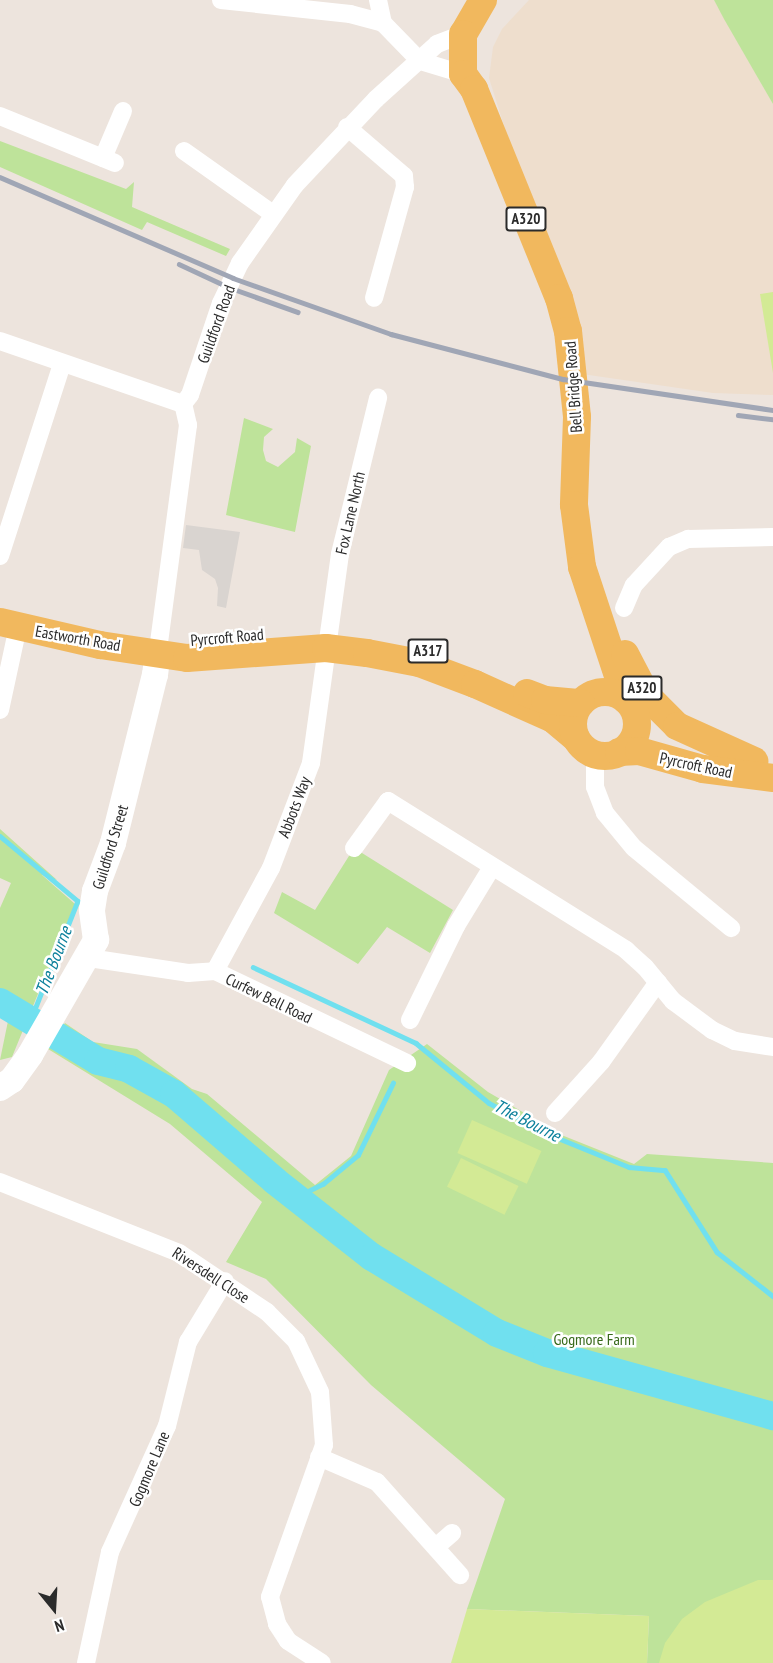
<!DOCTYPE html>
<style>
body{margin:0}
#map{position:relative;width:773px;height:1663px;overflow:hidden;background:#ede4dd;font-family:"PT Sans Narrow",sans-serif}
div>[style]{position:absolute}
[style*='--x']{left:calc(var(--x)*1px);top:calc(var(--y)*1px);width:calc(var(--w)*1px);rotate:calc(var(--a)*1deg)}
.education>*{inset:0;background:#eedecd}
.green>*{inset:0;background:#bee39a}
.pitch>*{inset:0;background:#d3ea95;transform-origin:0 0}
.plaza>*{inset:0;background:#d9d4d0}
.stream>*{height:4.5px;margin:-2.25px;padding:0 2.25px;transform-origin:2.25px;border-radius:2.25px;background:#70e0ef}
.river>*{height:28px;margin:-14px;padding:0 14px;transform-origin:14px;border-radius:14px;background:#70e0ef}
.minor>*{height:18px;margin:-9px;padding:0 9px;transform-origin:9px;border-radius:9px;background:#fff}
.secondary>*{height:26px;margin:-13px;padding:0 13px;transform-origin:13px;border-radius:13px;background:#fff}
.primary>*{height:28px;margin:-14px;padding:0 14px;transform-origin:14px;border-radius:14px;background:#f1b85e}
.primary>.ring{margin:-14px;padding:0;box-sizing:content-box;background:none;border:28px solid #f1b85e;border-radius:50%}
.rail>*{height:4.5px;margin:-2.25px;padding:0 2.25px;transform-origin:2.25px;border-radius:2.25px;background:#a0a6b5}
span{translate:-50% -50%;white-space:nowrap;text-align:center;line-height:1.15;-webkit-text-stroke:5px #fff;paint-order:stroke}
.shield-label span{padding:2px 4px;background:#fff;border:2px solid;border-radius:4px;-webkit-text-stroke-width:0}
.shield-label{font-size:15px;color:#2b2b2b;font-weight:700}
.street-label{font-size:16px;color:#2b2b2b}
.park-label{font-size:16px;color:#37691a}
.water-label{font-size:18px;color:#0d819c;font-style:italic}
.north{position:absolute;left:24px;top:1579px;width:60px;height:60px;-webkit-text-stroke:4px #fff;paint-order:stroke;rotate:162deg;font-size:16px;font-weight:700;line-height:24px;text-align:center;color:#2b2b2b}
.north::after{content:'';display:block;margin:auto;width:21px;height:27px;background:#2b2b2b;clip-path:polygon(50% 0,100% 100%,50% 72%,0 100%)}
</style>
<div id="map">
<div class="education">
<i style="clip-path:polygon(529px 0,714px 0,773px 104px,773px 395px,713px 393px,582px 374px,489px 78px,493px 47px,502px 29px)"></i>
</div>
<div class="green">
<i style="clip-path:polygon(714px 0,773px 0,773px 104px,724px 19px)"></i>
<i style="clip-path:polygon(0 141px,126px 189px,134px 182px,132px 207px,230px 249px,226px 256px,147px 222px,142px 230px,0 167px)"></i>
<i style="clip-path:polygon(244px 418px,273px 429px,264px 437px,263px 450px,266px 461px,278px 467px,295px 452px,297px 438px,311px 446px,295px 532px,226px 515px)"></i>
<i style="clip-path:polygon(0 829px,57px 880px,42px 875px,75px 904px,12px 1057px,0 1060px,8px 1021px,0 1017px,0 908px,11px 883px,0 878px)"></i>
<i style="clip-path:polygon(354px 848px,453px 910px,430px 953px,387px 927px,358px 964px,274px 913px,282px 892px,315px 910px)"></i>
<i style="clip-path:polygon(65px 1023px,93px 1042px,137px 1049px,192px 1089px,207px 1094px,315px 1185px,351px 1156px,389px 1070px,427px 1044px,488px 1092px,564px 1136px,634px 1164px,647px 1154px,773px 1163px,773px 1663px,647px 1663px,649px 1616px,467px 1609px,505px 1499px,371px 1385px,266px 1279px,226px 1262px,262px 1202px,170px 1124px,48px 1049px)"></i>
</div>
<div class="pitch">
<i style="clip-path:polygon(773px 292px,773px 373px,760px 294px)"></i>
<i style="left:472px;top:1120px;width:76px;height:36px;rotate:24deg"></i>
<i style="left:461px;top:1158px;width:64px;height:32px;rotate:26deg"></i>
<i style="clip-path:polygon(758px 1580px,773px 1580px,773px 1663px,659px 1663px,665px 1643px,682px 1619px,705px 1602px)"></i>
<i style="clip-path:polygon(467px 1609px,649px 1616px,647px 1663px,451px 1663px)"></i>
</div>
<div class="plaza">
<i style="clip-path:polygon(186px 525px,240px 532px,226px 608px,217px 606px,218px 588px,215px 579px,202px 570px,199px 550px,183px 548px)"></i>
</div>
<div class="stream">
<i style="--x:0;--y:836;--w:102;--a:39.8"></i>
<i style="--x:78;--y:901;--w:128;--a:111.6"></i>
<i style="--x:253;--y:967;--w:180;--a:25"></i>
<i style="--x:416;--y:1043;--w:94;--a:39.4"></i>
<i style="--x:489;--y:1103;--w:77;--a:26.9"></i>
<i style="--x:558;--y:1138;--w:77;--a:22.2"></i>
<i style="--x:629;--y:1167;--w:36;--a:5"></i>
<i style="--x:665;--y:1170;--w:97;--a:57.6"></i>
<i style="--x:717;--y:1252;--w:71;--a:38.2"></i>
<i style="--x:296;--y:1197;--w:30;--a:-26"></i>
<i style="--x:323;--y:1184;--w:45;--a:-39.6"></i>
<i style="--x:358;--y:1155;--w:80;--a:-64.1"></i>
</div>
<div class="river">
<i style="--x:0;--y:1002;--w:114;--a:31"></i>
<i style="--x:98;--y:1061;--w:32;--a:14"></i>
<i style="--x:129;--y:1069;--w:51;--a:29.1"></i>
<i style="--x:174;--y:1094;--w:133;--a:40.7"></i>
<i style="--x:275;--y:1181;--w:123;--a:38.1"></i>
<i style="--x:372;--y:1257;--w:146;--a:31.3"></i>
<i style="--x:497;--y:1333;--w:54;--a:21.8"></i>
<i style="--x:547;--y:1353;--w:235;--a:15.6"></i>
</div>
<div class="minor">
<i style="--x:221;--y:0;--w:130;--a:6.2"></i>
<i style="--x:350;--y:14;--w:34;--a:15"></i>
<i style="--x:378;--y:0;--w:24;--a:78"></i>
<i style="--x:383;--y:23;--w:53;--a:45.8"></i>
<i style="--x:420;--y:61;--w:45;--a:16.8"></i>
<i style="--x:0;--y:116;--w:124;--a:22.2"></i>
<i style="--x:347;--y:127;--w:75;--a:40.7"></i>
<i style="--x:404;--y:176;--w:11;--a:85"></i>
<i style="--x:405;--y:187;--w:115;--a:105.6"></i>
<i style="--x:184;--y:151;--w:109;--a:35.3"></i>
<i style="--x:103;--y:158;--w:51;--a:-66.9"></i>
<i style="--x:0;--y:341;--w:194;--a:19"></i>
<i style="--x:183;--y:404;--w:11;--a:-52"></i>
<i style="--x:190;--y:395;--w:97;--a:-71.4"></i>
<i style="--x:221;--y:303;--w:44;--a:-64.6"></i>
<i style="--x:240;--y:263;--w:95;--a:-54.8"></i>
<i style="--x:295;--y:185;--w:118;--a:-46.7"></i>
<i style="--x:376;--y:99;--w:82;--a:-42"></i>
<i style="--x:437;--y:44;--w:28;--a:-21"></i>
<i style="--x:0;--y:556;--w:202;--a:-72.1"></i>
<i style="--x:624;--y:608;--w:25;--a:-67"></i>
<i style="--x:634;--y:585;--w:52;--a:-47.4"></i>
<i style="--x:669;--y:547;--w:21;--a:-23"></i>
<i style="--x:688;--y:539;--w:85;--a:-1.3"></i>
<i style="--x:158;--y:650;--w:227;--a:-82.4"></i>
<i style="--x:188;--y:425;--w:22;--a:-103"></i>
<i style="--x:0;--y:710;--w:85;--a:-77.8"></i>
<i style="--x:595;--y:754;--w:33;--a:90"></i>
<i style="--x:595;--y:787;--w:28;--a:69"></i>
<i style="--x:605;--y:813;--w:45;--a:50.4"></i>
<i style="--x:634;--y:848;--w:126;--a:39.5"></i>
<i style="--x:354;--y:848;--w:58;--a:-54.1"></i>
<i style="--x:388;--y:801;--w:281;--a:32"></i>
<i style="--x:626;--y:950;--w:25;--a:42"></i>
<i style="--x:645;--y:967;--w:44;--a:50.5"></i>
<i style="--x:673;--y:1001;--w:49;--a:36.6"></i>
<i style="--x:712;--y:1030;--w:25;--a:26"></i>
<i style="--x:735;--y:1041;--w:38;--a:9"></i>
<i style="--x:89;--y:958;--w:100;--a:8.6"></i>
<i style="--x:188;--y:973;--w:27;--a:-4"></i>
<i style="--x:215;--y:971;--w:213;--a:25.6"></i>
<i style="--x:215;--y:971;--w:117;--a:-61.5"></i>
<i style="--x:271;--y:868;--w:112;--a:-69.1"></i>
<i style="--x:311;--y:763;--w:211;--a:-82.1"></i>
<i style="--x:340;--y:554;--w:161;--a:-76.3"></i>
<i style="--x:410;--y:1020;--w:105;--a:-63.9"></i>
<i style="--x:456;--y:926;--w:69;--a:-58.6"></i>
<i style="--x:555;--y:1113;--w:69;--a:-48"></i>
<i style="--x:601;--y:1062;--w:98;--a:-54.5"></i>
<i style="--x:0;--y:1182;--w:193;--a:21.6"></i>
<i style="--x:179;--y:1253;--w:106;--a:33.8"></i>
<i style="--x:267;--y:1312;--w:41;--a:45"></i>
<i style="--x:296;--y:1341;--w:56;--a:64.8"></i>
<i style="--x:320;--y:1392;--w:53;--a:85.7"></i>
<i style="--x:324;--y:1445;--w:161;--a:109.6"></i>
<i style="--x:270;--y:1597;--w:28;--a:75"></i>
<i style="--x:277;--y:1624;--w:20;--a:57"></i>
<i style="--x:288;--y:1641;--w:40;--a:32.9"></i>
<i style="--x:319;--y:1457;--w:63;--a:23.3"></i>
<i style="--x:377;--y:1482;--w:125;--a:48.3"></i>
<i style="--x:437;--y:1546;--w:20;--a:-41"></i>
<i style="--x:86;--y:1663;--w:114;--a:-77.8"></i>
<i style="--x:110;--y:1552;--w:138;--a:-65.7"></i>
<i style="--x:167;--y:1426;--w:87;--a:-76"></i>
<i style="--x:188;--y:1342;--w:71;--a:-58.8"></i>
</div>
<div class="secondary">
<i style="--x:0;--y:1088;--w:14;--a:-34"></i>
<i style="--x:12;--y:1080;--w:31;--a:-54"></i>
<i style="--x:30;--y:1055;--w:133;--a:-60.1"></i>
<i style="--x:96;--y:940;--w:30;--a:-98"></i>
<i style="--x:92;--y:910;--w:19;--a:-81"></i>
<i style="--x:95;--y:891;--w:51;--a:-69.4"></i>
<i style="--x:113;--y:843;--w:173;--a:-76"></i>
<i style="--x:155;--y:675;--w:25;--a:-83"></i>
</div>
<div class="primary">
<i style="--x:483;--y:0;--w:39;--a:120"></i>
<i style="--x:463;--y:34;--w:40;--a:90"></i>
<i style="--x:463;--y:74;--w:19;--a:54"></i>
<i style="--x:474;--y:89;--w:226;--a:67.9"></i>
<i style="--x:559;--y:298;--w:34;--a:75"></i>
<i style="--x:568;--y:331;--w:86;--a:84"></i>
<i style="--x:577;--y:417;--w:88;--a:92"></i>
<i style="--x:574;--y:505;--w:63;--a:82.6"></i>
<i style="--x:582;--y:567;--w:140;--a:71.7"></i>
<i style="--x:0;--y:622;--w:103;--a:13"></i>
<i style="--x:100;--y:645;--w:88;--a:8.5"></i>
<i style="--x:187;--y:658;--w:139;--a:-4.1"></i>
<i style="--x:326;--y:648;--w:41;--a:7"></i>
<i style="--x:367;--y:653;--w:53;--a:10.9"></i>
<i style="--x:419;--y:663;--w:60;--a:20.6"></i>
<i style="--x:475;--y:684;--w:85;--a:24.2"></i>
<i style="--x:553;--y:719;--w:30;--a:40"></i>
<i style="--x:625;--y:654;--w:47;--a:62.4"></i>
<i style="--x:647;--y:696;--w:42;--a:45"></i>
<i style="--x:677;--y:726;--w:85;--a:24.4"></i>
<i class="ring" style="left:573px;top:692px;width:36px;height:36px"></i>
<i style="--x:527;--y:693;--w:19;--a:21"></i>
<i style="--x:545;--y:700;--w:36;--a:5"></i>
<i style="--x:619;--y:752;--w:20;--a:-3"></i>
<i style="--x:639;--y:751;--w:66;--a:15.7"></i>
<i style="--x:703;--y:769;--w:71;--a:7.3"></i>
</div>
<div class="rail">
<i style="--x:0;--y:177;--w:254;--a:23.4"></i>
<i style="--x:233;--y:278;--w:168;--a:19.5"></i>
<i style="--x:391;--y:334;--w:178;--a:14.7"></i>
<i style="--x:563;--y:379;--w:212;--a:8.4"></i>
<i style="--x:179;--y:264;--w:54;--a:25.1"></i>
<i style="--x:228;--y:287;--w:74;--a:19.7"></i>
<i style="--x:738;--y:415;--w:35;--a:7"></i>
</div>
<div class="shield-label">
<span style="left:526px;top:219px">A320</span>
<span style="left:428px;top:651px">A317</span>
<span style="left:642px;top:688px">A320</span>
</div>
<div class="street-label">
<span style="left:216px;top:324px;rotate:-70deg">Guildford Road</span>
<span style="left:573px;top:387px;rotate:-94deg">Bell Bridge Road</span>
<span style="left:350px;top:513px;rotate:-77deg">Fox Lane North</span>
<span style="left:227px;top:637px;rotate:-5deg">Pyrcroft Road</span>
<span style="left:78px;top:638px;rotate:10deg">Eastworth Road</span>
<span style="left:696px;top:765px;rotate:12deg">Pyrcroft Road</span>
<span style="left:294px;top:807px;rotate:-69deg">Abbots Way</span>
<span style="left:110px;top:847px;rotate:-73deg">Guildford Street</span>
<span style="left:269px;top:998px;rotate:26deg">Curfew Bell Road</span>
<span style="left:211px;top:1275px;rotate:33deg">Riversdell Close</span>
<span style="left:149px;top:1469px;rotate:-67deg">Gogmore Lane</span>
</div>
<div class="park-label">
<span style="left:594px;top:1339px">Gogmore Farm</span>
</div>
<div class="water-label">
<span style="left:54px;top:961px;rotate:-69deg">The Bourne</span>
<span style="left:527px;top:1121px;rotate:27deg">The Bourne</span>
</div>
<div class="north">N</div>
</div>
